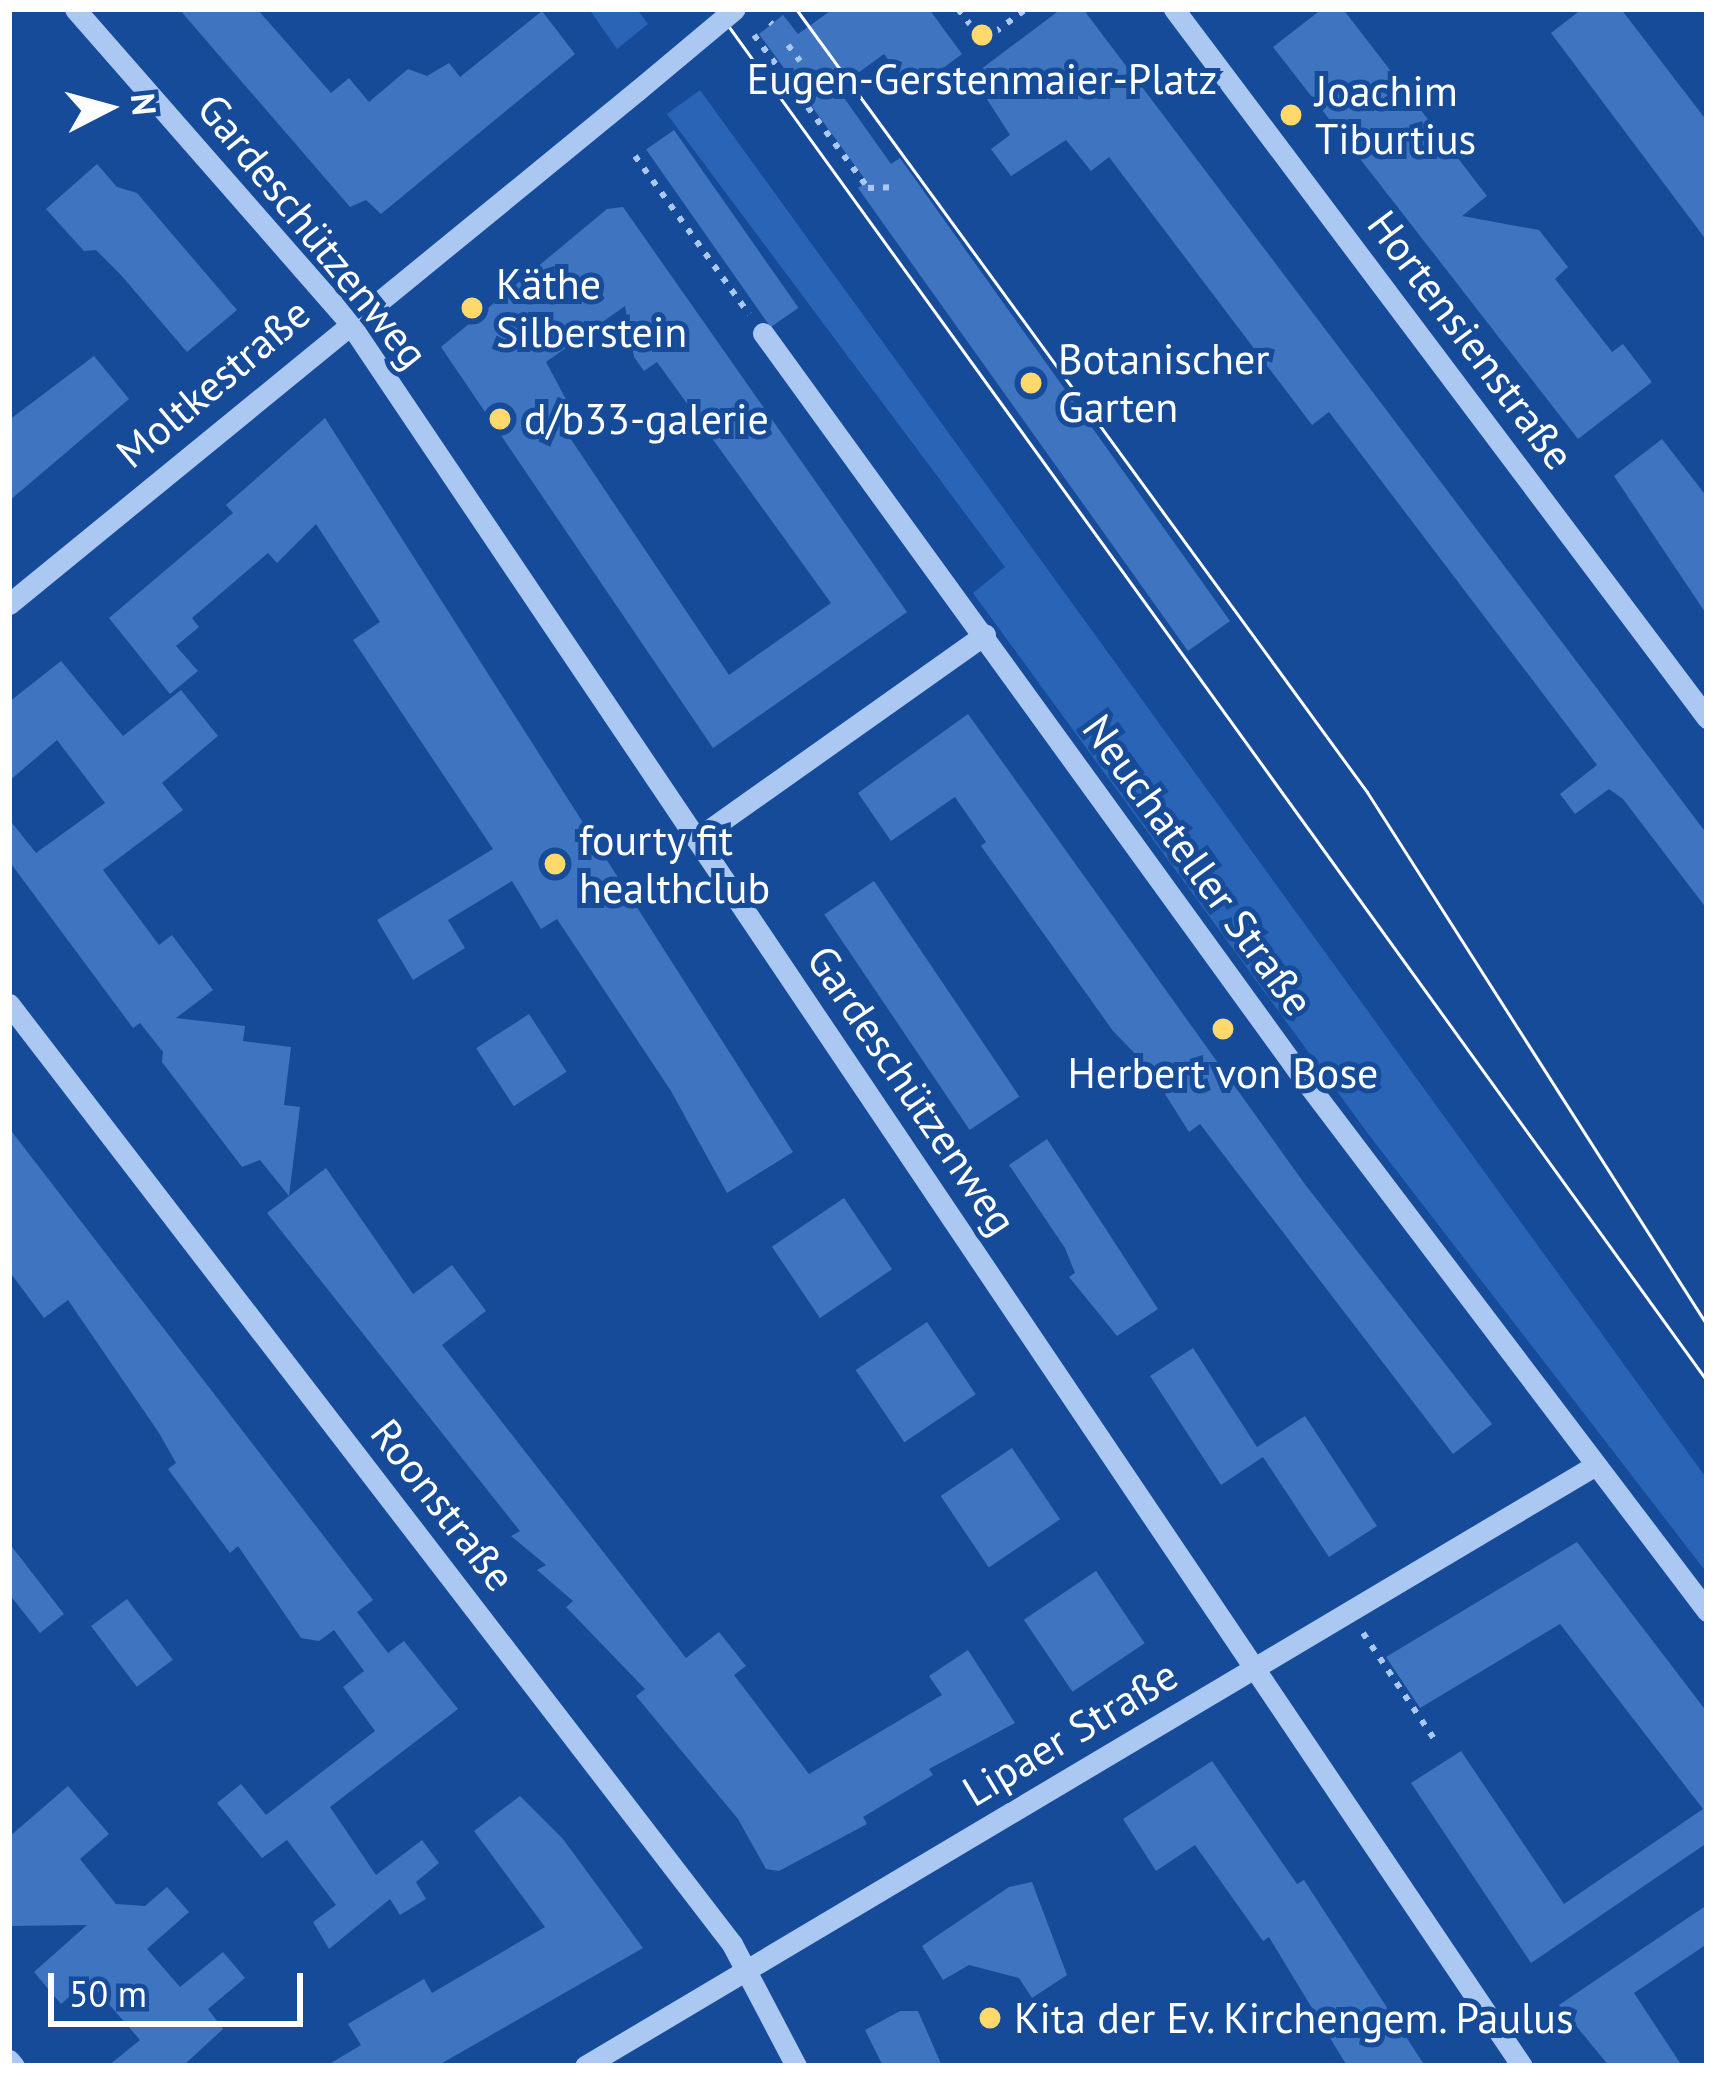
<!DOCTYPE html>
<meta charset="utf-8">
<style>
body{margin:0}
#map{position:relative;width:1716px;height:2075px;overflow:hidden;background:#164b99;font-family:"PT Sans",sans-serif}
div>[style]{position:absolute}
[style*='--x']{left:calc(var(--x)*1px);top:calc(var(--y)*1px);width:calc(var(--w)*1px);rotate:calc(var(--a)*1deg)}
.green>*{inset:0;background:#2a64b6}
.building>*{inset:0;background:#3f74c0;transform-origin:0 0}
.path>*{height:6px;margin-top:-3px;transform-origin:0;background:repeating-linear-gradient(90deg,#aac8f2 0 6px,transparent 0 15px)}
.minor>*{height:21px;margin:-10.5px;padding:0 10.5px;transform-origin:10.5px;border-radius:10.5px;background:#aac8f2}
.tram>*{height:3px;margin:-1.5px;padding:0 1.5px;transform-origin:1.5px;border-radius:1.5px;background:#fff}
.minor-bridge>*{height:21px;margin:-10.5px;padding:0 10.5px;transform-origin:10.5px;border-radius:10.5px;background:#aac8f2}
.dots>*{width:33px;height:33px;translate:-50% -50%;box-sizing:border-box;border:6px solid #164b99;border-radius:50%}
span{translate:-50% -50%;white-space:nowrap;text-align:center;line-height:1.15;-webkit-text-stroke:10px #164b99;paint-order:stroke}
.poi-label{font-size:42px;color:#fff}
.left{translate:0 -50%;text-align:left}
.street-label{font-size:42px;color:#fff}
.frame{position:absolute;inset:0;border:12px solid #fff;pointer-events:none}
.north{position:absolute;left:48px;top:48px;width:120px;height:120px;-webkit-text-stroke:9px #164b99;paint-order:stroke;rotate:84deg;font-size:33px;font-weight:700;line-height:48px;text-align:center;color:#fff}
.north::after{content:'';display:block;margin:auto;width:42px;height:54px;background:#fff;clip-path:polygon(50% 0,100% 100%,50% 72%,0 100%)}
.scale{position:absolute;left:48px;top:1973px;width:255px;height:54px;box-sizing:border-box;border:6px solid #fff;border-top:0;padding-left:15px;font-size:36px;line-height:42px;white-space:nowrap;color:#fff;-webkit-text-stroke:9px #164b99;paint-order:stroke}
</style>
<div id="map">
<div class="green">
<i style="clip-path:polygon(589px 9px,637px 9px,648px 24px,617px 49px)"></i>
<i style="clip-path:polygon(700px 90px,1707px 1479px,1707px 1573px,1369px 1135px,973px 593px,1005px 567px,667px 114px)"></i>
</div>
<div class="building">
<i style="clip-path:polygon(179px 9px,257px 9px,331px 93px,349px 78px,369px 102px,408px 69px,427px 76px,449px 63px,460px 77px,542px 11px,575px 54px,381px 214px,366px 200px,350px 207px)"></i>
<i style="clip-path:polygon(833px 9px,929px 9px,962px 54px,911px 92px,884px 54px,837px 88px,891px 164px,900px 158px,1230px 621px,1188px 651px,858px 188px,867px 182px,759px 34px,783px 15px,798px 34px)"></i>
<i style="clip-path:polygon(1061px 9px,1083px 9px,1707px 834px,1707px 909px,1623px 799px,1609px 789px,1575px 814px,1560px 794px,1597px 765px,1329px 412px,1312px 425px,1109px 157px,1091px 171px,1066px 140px,1011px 176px,991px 149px,1010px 135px,972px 76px)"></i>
<i style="clip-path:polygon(1322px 9px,1343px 9px,1487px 196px,1462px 216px,1539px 230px,1568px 267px,1555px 279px,1612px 352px,1623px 344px,1652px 382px,1578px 439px,1273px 47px)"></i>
<i style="clip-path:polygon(1582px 9px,1621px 9px,1707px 121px,1707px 241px,1551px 33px)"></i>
<i style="left:674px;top:130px;width:217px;height:34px;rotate:55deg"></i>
<i style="clip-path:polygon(97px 164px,117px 187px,137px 193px,237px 310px,187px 352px,121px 275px,96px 250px,84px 251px,46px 209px)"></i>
<i style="clip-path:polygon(evenodd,623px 207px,907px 612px,713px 748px,441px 347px,607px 209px,623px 207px,625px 306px,634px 357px,644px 371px,657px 362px,831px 603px,729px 675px,564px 429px,577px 420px,546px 362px,625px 306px)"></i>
<i style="clip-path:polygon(94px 356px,129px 399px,9px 501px,9px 420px)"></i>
<i style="clip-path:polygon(325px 418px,793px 1152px,727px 1193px,671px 1091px,557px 919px,541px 929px,512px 881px,448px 920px,465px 948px,413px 980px,377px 920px,493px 849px,353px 640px,380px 622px,316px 524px,277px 563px,268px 553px,192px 618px,199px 627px,176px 646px,198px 671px,170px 694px,109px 618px,233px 513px,226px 505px)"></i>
<i style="clip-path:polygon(1662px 439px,1707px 497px,1707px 615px,1614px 476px)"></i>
<i style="clip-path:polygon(61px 661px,123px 736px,181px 690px,218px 736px,162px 783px,183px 810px,103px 870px,159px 945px,172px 935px,213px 990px,176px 1018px,245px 1026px,243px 1041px,291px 1047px,284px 1105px,300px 1107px,289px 1196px,260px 1160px,242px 1167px,162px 1062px,163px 1052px,140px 1023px,133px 1028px,9px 861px,9px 819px,36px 853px,105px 803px,57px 740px,9px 781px,9px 702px)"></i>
<i style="clip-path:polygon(968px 714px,1304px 1183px,1492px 1424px,1453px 1454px,1200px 1124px,1189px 1132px,1148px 1067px,1113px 1031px,981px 846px,986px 842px,955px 797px,891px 841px,858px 793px)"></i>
<i style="left:874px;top:881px;width:260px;height:60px;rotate:56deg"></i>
<i style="left:529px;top:1014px;width:69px;height:63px;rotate:57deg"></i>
<i style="clip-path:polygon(9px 1128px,373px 1600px,357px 1612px,388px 1653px,404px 1641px,458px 1709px,330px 1807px,376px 1875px,422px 1840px,439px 1863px,416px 1882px,426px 1899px,400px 1915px,390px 1899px,329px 1949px,313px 1922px,336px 1905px,287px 1840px,262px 1858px,217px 1803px,241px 1784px,266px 1815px,375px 1731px,343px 1687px,364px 1671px,334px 1630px,319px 1641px,301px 1638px,238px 1546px,230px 1553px,168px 1469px,176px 1463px,159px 1433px,68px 1300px,44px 1318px,9px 1271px)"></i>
<i style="clip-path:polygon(1047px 1139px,1158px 1309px,1117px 1336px,1069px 1277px,1075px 1273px,1065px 1248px,1009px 1165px)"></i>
<i style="clip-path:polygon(326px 1168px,413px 1294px,452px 1265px,486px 1311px,442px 1345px,686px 1658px,719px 1632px,746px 1666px,734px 1675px,809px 1774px,942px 1695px,929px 1676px,968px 1650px,1015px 1723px,929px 1769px,933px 1775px,863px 1817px,867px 1824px,779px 1871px,766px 1869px,738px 1819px,636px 1696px,645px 1689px,566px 1607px,573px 1601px,537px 1570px,546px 1565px,511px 1536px,520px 1531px,267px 1213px)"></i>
<i style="left:844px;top:1198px;width:86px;height:87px;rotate:56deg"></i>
<i style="left:927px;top:1322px;width:87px;height:86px;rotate:56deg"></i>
<i style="clip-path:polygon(1193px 1348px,1257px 1447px,1305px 1416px,1377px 1526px,1329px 1557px,1263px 1457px,1221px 1485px,1150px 1376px)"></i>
<i style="left:1012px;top:1448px;width:86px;height:86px;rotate:56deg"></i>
<i style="clip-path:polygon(1577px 1542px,1707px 1712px,1707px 1843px,1531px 1963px,1411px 1783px,1461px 1751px,1564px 1904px,1703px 1809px,1560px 1624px,1420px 1708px,1386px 1657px)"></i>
<i style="clip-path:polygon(9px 1543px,64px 1614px,40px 1633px,9px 1594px)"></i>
<i style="left:1096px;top:1571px;width:87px;height:87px;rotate:56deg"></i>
<i style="left:127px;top:1599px;width:76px;height:45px;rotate:53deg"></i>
<i style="clip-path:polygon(1212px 1761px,1297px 1884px,1304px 1880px,1425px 2066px,1347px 2066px,1269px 1937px,1263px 1941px,1195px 1845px,1156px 1871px,1123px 1819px)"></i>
<i style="clip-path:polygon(68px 1786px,109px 1834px,80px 1859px,116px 1904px,145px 1906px,167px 1887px,189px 1912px,147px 1949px,180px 1987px,223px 1952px,245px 1978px,208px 2009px,223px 2029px,183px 2066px,108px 2066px,140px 2040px,88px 1980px,61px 2004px,34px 1972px,87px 1925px,9px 1926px,9px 1837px)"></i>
<i style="clip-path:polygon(520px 1796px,563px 1839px,643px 1948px,437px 2066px,326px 2066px,361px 2045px,348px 2024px,424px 1979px,432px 1993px,545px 1927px,474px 1831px)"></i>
<i style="clip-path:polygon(1032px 1882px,1067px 1975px,1032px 1998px,1019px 1978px,969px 1965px,943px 1980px,922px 1946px,1009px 1887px)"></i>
<i style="clip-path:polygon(1707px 1905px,1707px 1944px,1634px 1993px,1682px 2066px,1609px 2066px,1559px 2005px)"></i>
<i style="clip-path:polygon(900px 2011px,918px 2011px,942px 2066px,883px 2066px,865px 2030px)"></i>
</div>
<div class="path">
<i style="--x:958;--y:9;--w:41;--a:52"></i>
<i style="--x:983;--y:41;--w:54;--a:-36.7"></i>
<i style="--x:770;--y:22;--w:3;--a:45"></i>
<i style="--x:754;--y:35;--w:191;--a:53.3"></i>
<i style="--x:868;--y:188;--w:23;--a:-2"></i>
<i style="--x:788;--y:45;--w:20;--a:53"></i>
<i style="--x:635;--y:156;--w:195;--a:54.2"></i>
<i style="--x:1363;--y:1633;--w:129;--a:56.1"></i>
</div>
<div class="minor">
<i style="--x:75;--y:9;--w:415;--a:48.8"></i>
<i style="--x:348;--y:321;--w:2103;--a:56.07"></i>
<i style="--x:1174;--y:9;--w:887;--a:53.07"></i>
<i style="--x:763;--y:333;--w:910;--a:54.07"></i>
<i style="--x:1297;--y:1070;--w:679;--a:52.84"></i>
<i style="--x:9;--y:604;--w:812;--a:-39.25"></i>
<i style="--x:696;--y:839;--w:354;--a:-35.3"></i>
<i style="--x:9;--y:1004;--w:1186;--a:52.43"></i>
<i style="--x:732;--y:1944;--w:138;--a:62.3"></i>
<i style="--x:9;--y:2060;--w:8;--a:50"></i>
<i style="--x:585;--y:2066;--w:1174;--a:-30.74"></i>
</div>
<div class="tram">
<i style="--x:716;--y:9;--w:1692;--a:54.16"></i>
<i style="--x:796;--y:9;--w:969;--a:53.9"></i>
<i style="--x:1367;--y:792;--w:632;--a:57.47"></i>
</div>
<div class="minor-bridge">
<i style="--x:638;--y:90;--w:126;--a:-39.9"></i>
</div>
<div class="dots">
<i style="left:982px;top:35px;background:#ffd96b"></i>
<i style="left:1291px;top:115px;background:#ffd96b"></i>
<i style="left:472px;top:308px;background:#ffd96b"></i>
<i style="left:1031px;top:383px;background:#ffd96b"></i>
<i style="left:500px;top:419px;background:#ffd96b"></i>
<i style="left:555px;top:864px;background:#ffd96b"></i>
<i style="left:1223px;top:1029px;background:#ffd96b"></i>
<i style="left:990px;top:2018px;background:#ffd96b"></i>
</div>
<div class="poi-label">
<span style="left:982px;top:79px">Eugen-Gerstenmaier-Platz</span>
<span class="left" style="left:1315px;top:115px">Joachim<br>Tiburtius</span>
<span class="left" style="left:496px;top:308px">Käthe<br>Silberstein</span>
<span class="left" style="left:1058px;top:383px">Botanischer<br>Garten</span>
<span class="left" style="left:524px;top:419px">d/b33-galerie</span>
<span class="left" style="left:579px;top:864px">fourty fit<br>healthclub</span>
<span style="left:1223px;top:1073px">Herbert von Bose</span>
<span class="left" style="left:1014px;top:2018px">Kita der Ev. Kirchengem. Paulus</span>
</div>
<div class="street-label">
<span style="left:313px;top:231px;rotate:51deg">Gardeschützenweg</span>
<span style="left:1471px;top:340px;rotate:53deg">Hortensienstraße</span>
<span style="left:213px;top:383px;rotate:-40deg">Moltkestraße</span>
<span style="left:1198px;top:865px;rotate:54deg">Neuchateller Straße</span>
<span style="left:912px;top:1090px;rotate:56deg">Gardeschützenweg</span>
<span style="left:443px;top:1505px;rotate:52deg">Roonstraße</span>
<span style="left:1070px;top:1733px;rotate:-31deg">Lipaer Straße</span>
</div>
<div class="frame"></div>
<div class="north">N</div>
<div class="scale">50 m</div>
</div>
